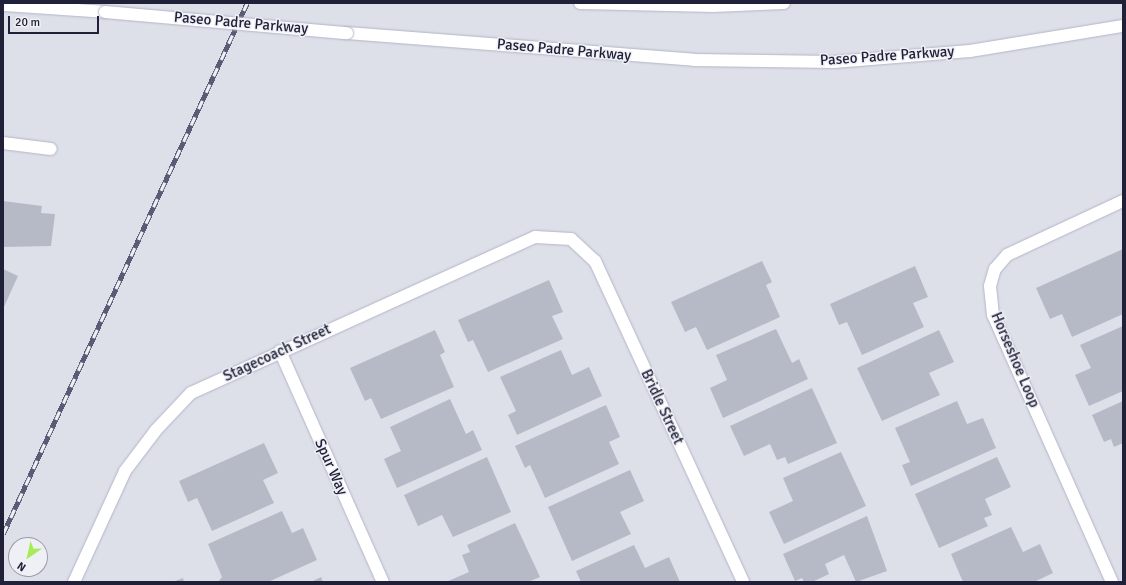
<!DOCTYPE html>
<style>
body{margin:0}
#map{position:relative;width:1126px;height:585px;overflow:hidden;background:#dee0e9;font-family:Signika,sans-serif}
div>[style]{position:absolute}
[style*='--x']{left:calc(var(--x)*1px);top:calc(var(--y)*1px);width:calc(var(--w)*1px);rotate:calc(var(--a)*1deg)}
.building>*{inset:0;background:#b6bac6}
.roads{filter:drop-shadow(0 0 1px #b2b5c8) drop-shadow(0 0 1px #b2b5c8)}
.lane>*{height:12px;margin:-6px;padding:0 6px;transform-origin:6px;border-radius:6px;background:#fff}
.street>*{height:12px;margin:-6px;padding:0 6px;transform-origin:6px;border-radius:6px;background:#fff}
.secondary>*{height:12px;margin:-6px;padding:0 6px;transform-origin:6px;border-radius:6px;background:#fff}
.rail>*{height:4.5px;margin-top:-2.25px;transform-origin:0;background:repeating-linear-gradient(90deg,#eef0f6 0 9px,#5a5b74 0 18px);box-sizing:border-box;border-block:1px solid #5a5b74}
.bridges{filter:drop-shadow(0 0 1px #b2b5c8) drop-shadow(0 0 1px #b2b5c8)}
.secondary-bridge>*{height:12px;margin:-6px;padding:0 6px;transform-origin:6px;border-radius:6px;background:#fff}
span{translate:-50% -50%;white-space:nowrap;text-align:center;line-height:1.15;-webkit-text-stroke:3px #eef0f6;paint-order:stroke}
.street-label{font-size:15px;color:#202138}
.frame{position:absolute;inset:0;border:4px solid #202138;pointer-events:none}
.north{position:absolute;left:8px;top:537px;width:40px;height:40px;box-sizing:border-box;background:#eef0f6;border:1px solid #9c9daa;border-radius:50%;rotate:214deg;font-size:11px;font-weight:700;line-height:16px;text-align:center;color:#202138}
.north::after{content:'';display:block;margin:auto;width:14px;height:18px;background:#a7eb59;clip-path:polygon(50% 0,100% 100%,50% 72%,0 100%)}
.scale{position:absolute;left:8px;top:16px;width:91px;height:18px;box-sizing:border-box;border:2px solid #202138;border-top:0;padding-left:5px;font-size:12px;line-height:14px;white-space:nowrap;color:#202138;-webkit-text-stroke:3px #eef0f6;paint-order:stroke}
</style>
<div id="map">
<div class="building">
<i style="clip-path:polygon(3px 201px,42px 206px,41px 213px,55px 214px,51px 246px,3px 247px)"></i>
<i style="clip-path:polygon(1123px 249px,1123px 314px,1072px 337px,1062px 314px,1050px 319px,1036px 288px)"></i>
<i style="clip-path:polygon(762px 261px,772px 282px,766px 285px,780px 317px,707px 350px,696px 327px,685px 332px,671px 302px)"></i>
<i style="clip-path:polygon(915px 266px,928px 297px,913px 303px,924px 327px,862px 355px,847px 322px,839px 325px,830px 304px)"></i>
<i style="clip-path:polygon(3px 269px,18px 276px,3px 309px)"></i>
<i style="clip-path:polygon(549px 280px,563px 312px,552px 316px,563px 339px,488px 372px,473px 340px,468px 342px,458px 320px)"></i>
<i style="clip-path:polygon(1123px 326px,1123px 391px,1089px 406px,1075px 375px,1091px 368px,1080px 345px)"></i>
<i style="clip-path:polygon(776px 329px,792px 363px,799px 359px,808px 379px,723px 418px,710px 388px,727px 380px,716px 355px)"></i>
<i style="clip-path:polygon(435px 330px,445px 352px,440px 355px,454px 387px,381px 419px,371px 398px,365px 401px,350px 368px)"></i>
<i style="clip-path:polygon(939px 330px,954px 362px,929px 373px,940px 395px,882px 421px,857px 368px)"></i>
<i style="clip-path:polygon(561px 350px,572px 375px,589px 367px,602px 396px,517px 435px,508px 415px,516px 411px,500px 377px)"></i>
<i style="clip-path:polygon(812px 388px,837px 443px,788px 464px,785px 457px,777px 460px,770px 444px,744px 456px,730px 426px)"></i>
<i style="clip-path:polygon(450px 399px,466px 434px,473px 430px,482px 450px,397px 488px,384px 459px,401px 451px,390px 427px)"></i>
<i style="clip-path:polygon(957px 401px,967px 424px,983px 418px,996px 448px,911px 486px,902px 465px,910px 462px,895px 428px)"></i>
<i style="clip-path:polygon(1123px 401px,1123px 443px,1114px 447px,1111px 439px,1104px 442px,1092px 415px)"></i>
<i style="clip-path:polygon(606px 405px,620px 437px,609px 442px,619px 464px,545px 498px,530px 465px,525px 468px,515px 446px)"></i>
<i style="clip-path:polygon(264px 443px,278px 473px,263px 480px,274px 503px,212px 531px,197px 498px,188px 502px,179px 481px)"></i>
<i style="clip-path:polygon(841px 452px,866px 506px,784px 544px,769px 512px,793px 501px,783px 478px)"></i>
<i style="clip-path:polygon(487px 457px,511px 512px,453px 537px,442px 515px,418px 526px,404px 495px)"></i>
<i style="clip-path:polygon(997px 457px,1011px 487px,985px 499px,992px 515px,984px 518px,988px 526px,939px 548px,915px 494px)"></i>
<i style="clip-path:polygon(630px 470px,644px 501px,620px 512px,631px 534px,572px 561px,548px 507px)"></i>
<i style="clip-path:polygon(282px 511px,292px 533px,303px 528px,317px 560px,268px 582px,218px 582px,222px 577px,208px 544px)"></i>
<i style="clip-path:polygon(867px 516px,887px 571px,856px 582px,844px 555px,825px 564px,829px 574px,812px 582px,804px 582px,802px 578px,795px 581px,783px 554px)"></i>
<i style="clip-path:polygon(515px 523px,540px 577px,528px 582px,446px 582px,469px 572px,462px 555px,470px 552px,467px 545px)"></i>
<i style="clip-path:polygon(1011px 527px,1023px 552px,1040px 544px,1053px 573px,1034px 582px,963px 582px,951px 554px)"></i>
<i style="clip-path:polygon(634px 545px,645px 568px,669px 557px,680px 582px,581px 582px,576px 571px)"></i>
<i style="clip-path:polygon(321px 577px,323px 582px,311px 582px)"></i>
<i style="clip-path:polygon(183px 578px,184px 582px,173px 582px)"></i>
</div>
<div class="roads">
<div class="lane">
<i style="--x:3;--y:143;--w:48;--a:7.1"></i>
</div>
<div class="street">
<i style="--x:280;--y:351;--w:253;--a:66"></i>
<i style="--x:74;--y:582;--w:122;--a:-65.3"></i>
<i style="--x:125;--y:471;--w:51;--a:-52.9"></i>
<i style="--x:156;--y:430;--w:51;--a:-46.6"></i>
<i style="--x:191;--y:393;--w:378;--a:-24.4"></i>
<i style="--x:535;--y:237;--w:36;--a:3"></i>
<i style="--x:571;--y:239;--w:33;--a:43"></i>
<i style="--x:595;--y:261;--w:353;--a:65.2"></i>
<i style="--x:1112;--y:582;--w:292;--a:-114"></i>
<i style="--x:993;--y:315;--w:29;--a:-96"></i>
<i style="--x:990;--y:286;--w:18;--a:-74"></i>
<i style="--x:995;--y:269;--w:18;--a:-49"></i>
<i style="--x:1007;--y:255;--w:128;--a:-25"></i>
</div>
<div class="secondary">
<i style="--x:580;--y:3;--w:133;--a:1.3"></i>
<i style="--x:713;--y:6;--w:71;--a:-2.4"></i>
<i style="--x:3;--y:5;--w:102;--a:3.9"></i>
<i style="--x:347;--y:33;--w:348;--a:4.4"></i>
<i style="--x:694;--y:60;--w:140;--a:0.8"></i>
<i style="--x:834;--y:62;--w:136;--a:-4.6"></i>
<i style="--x:970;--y:51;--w:155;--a:-9.3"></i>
</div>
</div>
<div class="rail">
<i style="--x:3;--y:534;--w:584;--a:-65.32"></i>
</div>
<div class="bridges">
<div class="secondary-bridge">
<i style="--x:105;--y:12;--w:243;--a:5"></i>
</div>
</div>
<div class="street-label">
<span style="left:241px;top:23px;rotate:5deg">Paseo Padre Parkway</span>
<span style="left:564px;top:50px;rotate:5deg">Paseo Padre Parkway</span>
<span style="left:887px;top:56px;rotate:-4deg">Paseo Padre Parkway</span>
<span style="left:277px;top:353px;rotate:-25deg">Stagecoach Street</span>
<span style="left:1015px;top:360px;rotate:67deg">Horseshoe Loop</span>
<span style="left:662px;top:407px;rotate:65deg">Bridle Street</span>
<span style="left:331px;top:467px;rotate:66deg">Spur Way</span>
</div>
<div class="frame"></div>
<div class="north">N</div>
<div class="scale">20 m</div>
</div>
